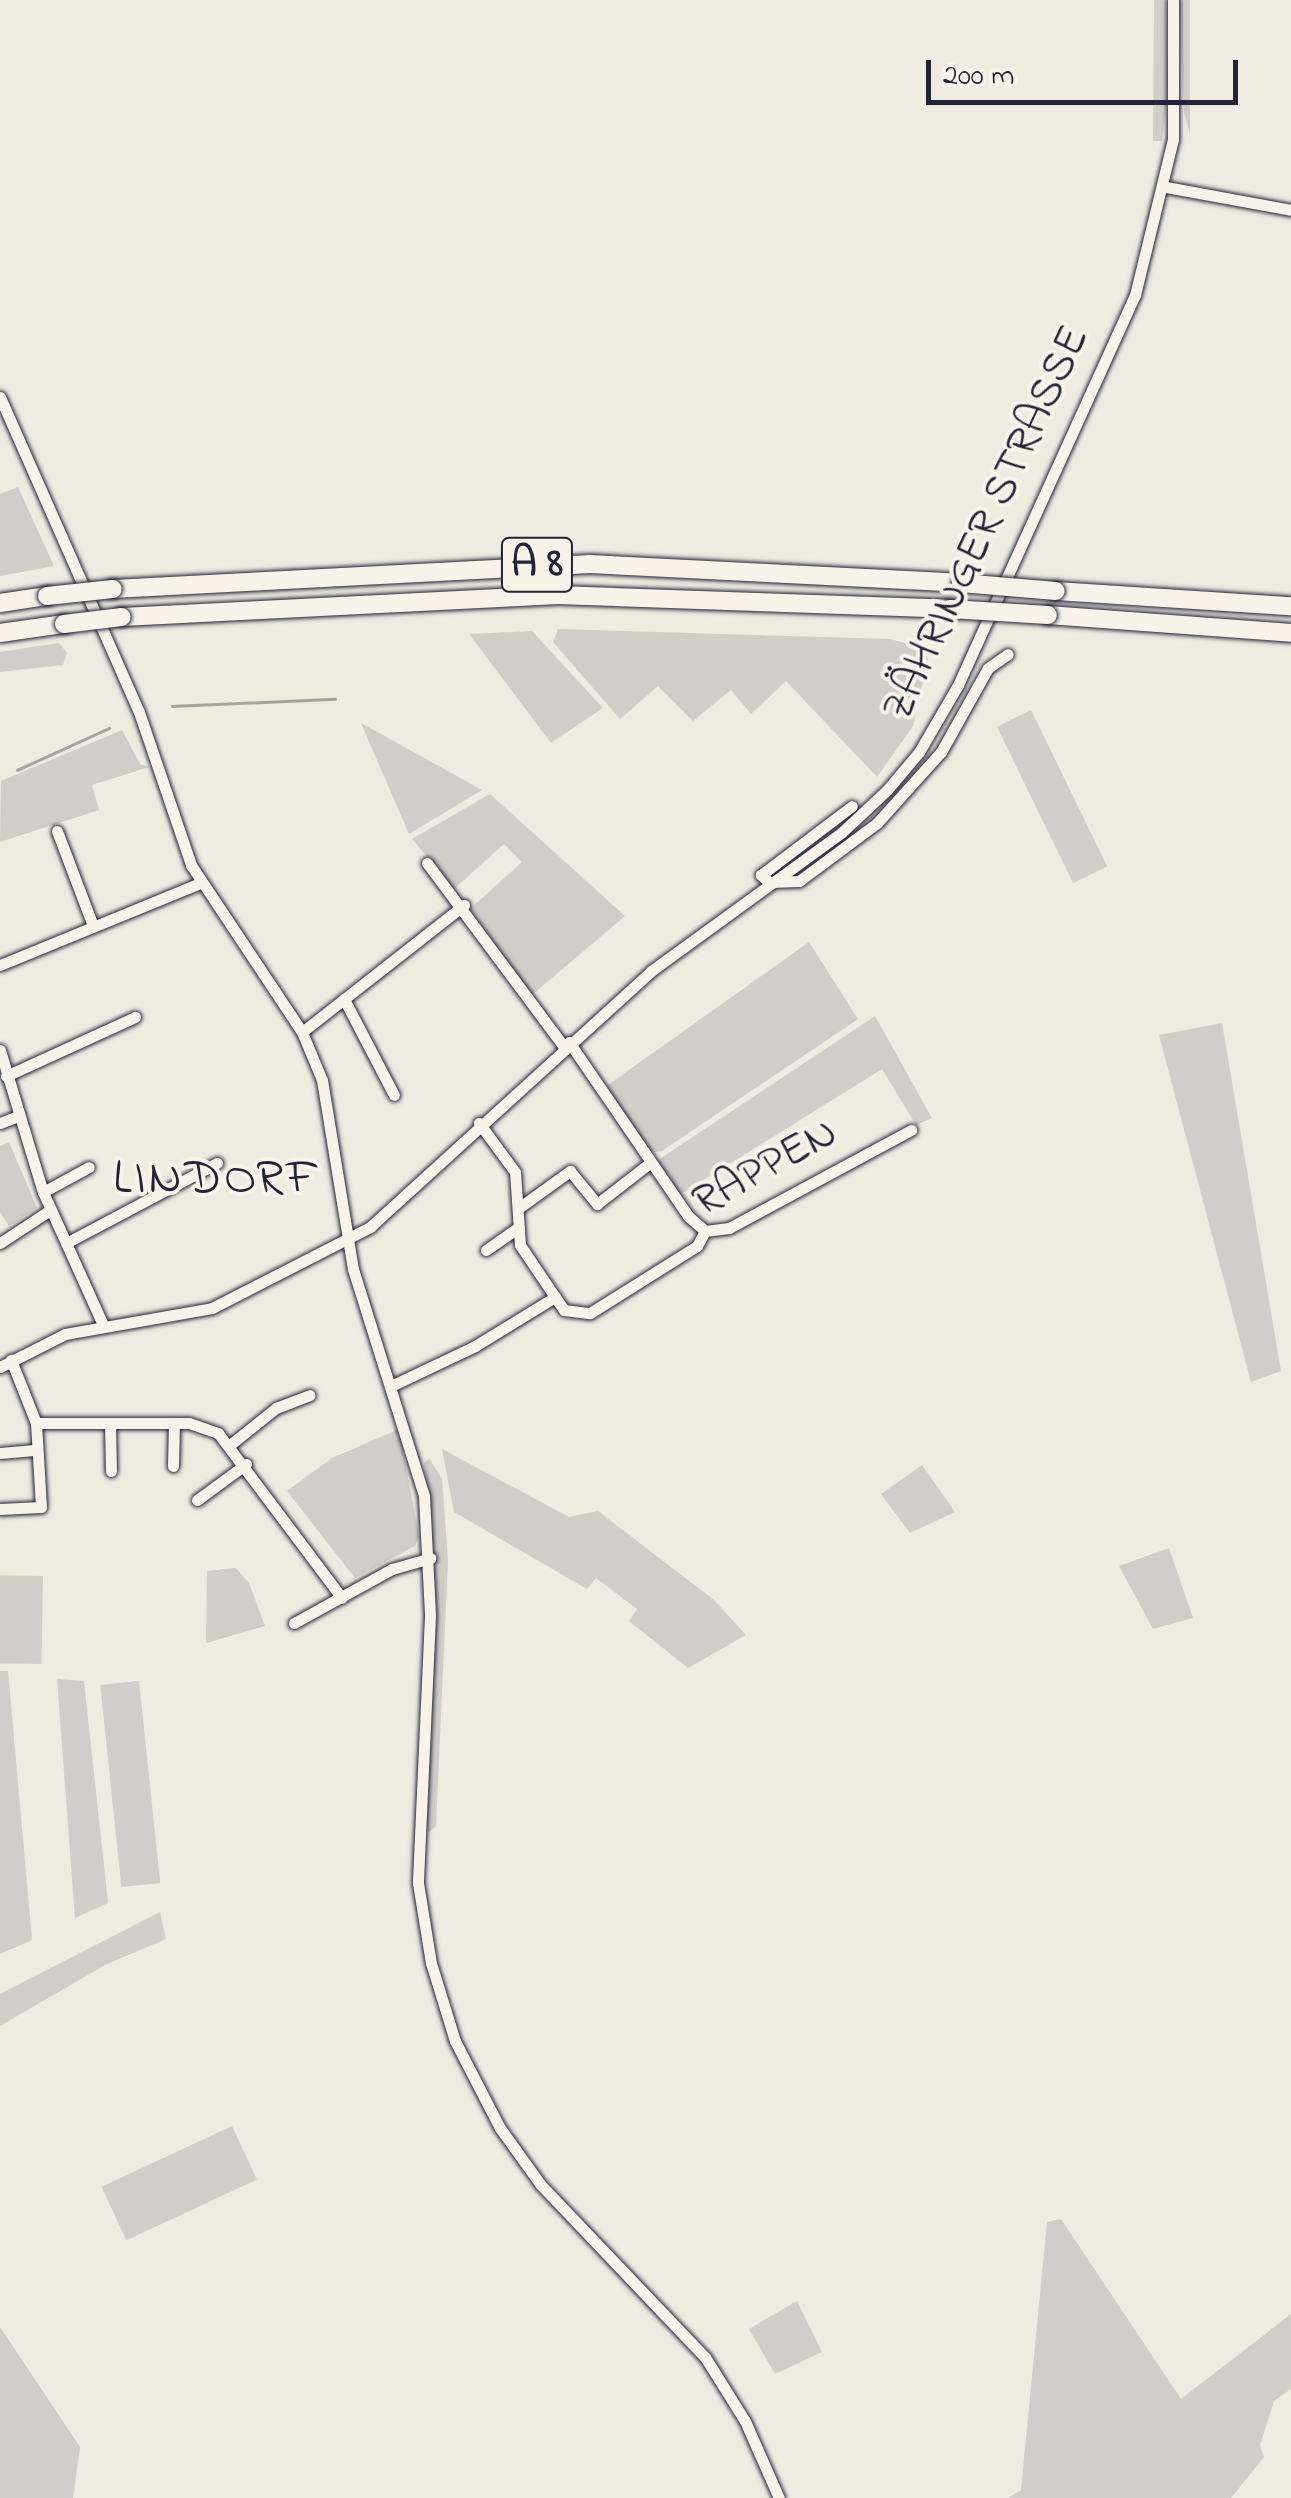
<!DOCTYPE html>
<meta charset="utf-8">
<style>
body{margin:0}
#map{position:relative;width:1291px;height:2498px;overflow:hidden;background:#eeebe1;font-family:"Indie Flower",sans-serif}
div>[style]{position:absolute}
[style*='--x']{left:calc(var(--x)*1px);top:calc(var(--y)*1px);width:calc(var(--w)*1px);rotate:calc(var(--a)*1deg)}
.green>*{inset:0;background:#d1cdc9;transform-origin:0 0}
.stream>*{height:2.5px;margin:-1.25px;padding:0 1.25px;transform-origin:1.25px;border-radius:1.25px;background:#a6a3a6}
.roads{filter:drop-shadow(0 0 2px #22223b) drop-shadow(0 0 2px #22223b)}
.minor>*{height:11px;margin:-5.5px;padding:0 5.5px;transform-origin:5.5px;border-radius:5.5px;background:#f7f3e8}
.highway>*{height:18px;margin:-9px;padding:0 9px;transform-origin:9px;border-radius:9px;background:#f7f3e8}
.bridges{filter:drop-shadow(0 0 2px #22223b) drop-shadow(0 0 2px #22223b)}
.highway-bridge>*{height:18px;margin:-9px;padding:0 9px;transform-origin:9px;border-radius:9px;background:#f7f3e8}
span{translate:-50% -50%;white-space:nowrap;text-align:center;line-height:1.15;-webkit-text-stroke:8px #f7f3e8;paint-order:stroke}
.shield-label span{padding:2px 8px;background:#f7f3e8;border:2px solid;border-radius:8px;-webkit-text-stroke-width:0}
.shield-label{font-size:42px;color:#22223b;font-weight:700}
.street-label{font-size:45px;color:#22223b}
.quarter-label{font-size:50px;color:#22223b;letter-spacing:2.5px}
.scale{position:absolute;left:926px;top:60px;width:312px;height:45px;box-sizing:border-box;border:5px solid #22223b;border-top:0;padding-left:12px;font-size:30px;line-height:35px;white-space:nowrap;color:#22223b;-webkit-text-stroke:8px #f7f3e8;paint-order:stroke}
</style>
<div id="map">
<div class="green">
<i style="clip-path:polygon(1154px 0,1166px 0,1168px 88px,1162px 141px,1153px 141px)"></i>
<i style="clip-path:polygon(1179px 0,1190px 0,1190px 135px,1184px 112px)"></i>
<i style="clip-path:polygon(18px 487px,54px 566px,0 576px,0 494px)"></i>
<i style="clip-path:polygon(558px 629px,890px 639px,921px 647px,928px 659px,913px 726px,877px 777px,786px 681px,751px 714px,731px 690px,693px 721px,658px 686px,620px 719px,553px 642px)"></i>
<i style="clip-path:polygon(532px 631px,603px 708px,551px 743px,469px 634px)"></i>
<i style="clip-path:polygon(59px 643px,67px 653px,63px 665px,0 672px,0 652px)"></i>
<i style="left:1031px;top:710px;width:174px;height:38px;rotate:64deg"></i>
<i style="clip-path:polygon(361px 723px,482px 790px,409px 834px)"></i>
<i style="clip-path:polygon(122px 730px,140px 764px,149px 767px,92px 785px,99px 810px,0 842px,1px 781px)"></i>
<i style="clip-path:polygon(490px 794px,625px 916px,532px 995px,470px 909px,522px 862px,504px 844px,454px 889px,412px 839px)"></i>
<i style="clip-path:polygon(809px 942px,858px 1019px,662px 1151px,649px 1153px,605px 1087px)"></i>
<i style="clip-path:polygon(875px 1016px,932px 1118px,916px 1125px,882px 1069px,678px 1196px,655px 1162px)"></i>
<i style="clip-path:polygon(1222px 1023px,1281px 1371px,1251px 1382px,1159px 1035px)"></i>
<i style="clip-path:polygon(9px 1142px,37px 1208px,9px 1226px,0 1212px,0 1146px)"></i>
<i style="clip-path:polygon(399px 1429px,419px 1537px,415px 1546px,355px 1578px,287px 1491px,332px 1458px)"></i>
<i style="clip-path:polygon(442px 1449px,569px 1517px,598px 1511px,714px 1600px,746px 1635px,688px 1668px,629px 1621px,637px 1609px,596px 1578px,587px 1589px,454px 1512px)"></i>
<i style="clip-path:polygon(429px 1458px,442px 1479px,448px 1560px,436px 1826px,430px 1832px,424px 1831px,436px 1611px,424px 1463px)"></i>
<i style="clip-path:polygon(922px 1465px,955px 1512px,910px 1533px,881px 1494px)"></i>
<i style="clip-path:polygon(1169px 1548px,1193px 1618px,1153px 1629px,1119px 1566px)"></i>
<i style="clip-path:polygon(236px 1568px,249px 1583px,265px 1626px,206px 1643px,207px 1571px)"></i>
<i style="left:43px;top:1576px;width:88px;height:43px;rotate:91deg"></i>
<i style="clip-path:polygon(0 1671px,8px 1671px,32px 1940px,0 1954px)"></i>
<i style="clip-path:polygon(57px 1679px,84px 1681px,108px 1903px,75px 1918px)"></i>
<i style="left:139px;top:1681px;width:203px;height:39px;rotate:84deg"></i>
<i style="clip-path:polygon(160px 1912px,166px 1939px,105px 1965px,0 2026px,0 1994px)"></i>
<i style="left:232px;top:2126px;width:59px;height:144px;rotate:65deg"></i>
<i style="clip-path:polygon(1061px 2219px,1181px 2399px,1291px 2314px,1291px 2389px,1274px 2401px,1260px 2445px,1264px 2457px,1231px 2498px,1008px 2498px,1021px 2490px,1047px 2222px)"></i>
<i style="clip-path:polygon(797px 2301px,822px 2352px,775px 2374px,749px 2329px)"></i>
<i style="clip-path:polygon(0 2327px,80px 2447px,73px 2498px,0 2498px)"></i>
</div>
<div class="stream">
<i style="--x:172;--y:706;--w:163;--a:-2.5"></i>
<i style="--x:17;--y:770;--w:101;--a:-24.5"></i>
</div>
<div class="roads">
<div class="minor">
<i style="--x:1166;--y:187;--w:127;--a:10.4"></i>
<i style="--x:0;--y:397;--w:344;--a:66.2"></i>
<i style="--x:139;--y:712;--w:162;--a:71.2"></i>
<i style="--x:191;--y:865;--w:201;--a:56.4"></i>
<i style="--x:302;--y:1032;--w:52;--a:67.4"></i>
<i style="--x:322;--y:1080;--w:192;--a:80.7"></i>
<i style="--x:353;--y:1269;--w:238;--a:72.6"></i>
<i style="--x:424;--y:1496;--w:120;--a:87.1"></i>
<i style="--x:430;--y:1616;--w:267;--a:92.6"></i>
<i style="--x:418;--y:1883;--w:81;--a:80.8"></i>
<i style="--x:431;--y:1963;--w:82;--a:72.9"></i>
<i style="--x:455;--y:2041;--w:98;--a:62.7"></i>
<i style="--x:500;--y:2128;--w:70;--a:54.3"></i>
<i style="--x:541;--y:2185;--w:238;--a:46.4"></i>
<i style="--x:705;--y:2357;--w:75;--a:58"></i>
<i style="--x:745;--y:2421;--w:84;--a:66.2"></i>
<i style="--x:57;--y:831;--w:102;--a:69.2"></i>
<i style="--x:427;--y:863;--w:229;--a:53.3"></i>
<i style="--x:769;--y:882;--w:30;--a:-2"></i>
<i style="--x:799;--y:881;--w:97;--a:-36.6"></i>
<i style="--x:877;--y:823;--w:96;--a:-48"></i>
<i style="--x:941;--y:752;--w:96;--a:-60.8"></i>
<i style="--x:988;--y:668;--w:24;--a:-35"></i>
<i style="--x:769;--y:882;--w:11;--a:-139"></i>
<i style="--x:761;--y:875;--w:114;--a:-37.2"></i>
<i style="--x:0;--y:965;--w:216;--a:-22.3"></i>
<i style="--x:344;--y:999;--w:108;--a:62.5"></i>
<i style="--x:302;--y:1032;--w:206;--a:-38.1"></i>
<i style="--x:569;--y:1042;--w:211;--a:55.6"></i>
<i style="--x:688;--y:1216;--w:23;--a:41"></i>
<i style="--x:0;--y:1050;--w:148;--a:73.2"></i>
<i style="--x:43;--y:1192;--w:146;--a:65.7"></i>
<i style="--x:6;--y:1076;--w:142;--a:-24.6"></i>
<i style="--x:0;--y:1123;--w:17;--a:-21"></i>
<i style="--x:43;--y:1192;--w:52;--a:-28.5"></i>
<i style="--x:520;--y:1207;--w:62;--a:-35.8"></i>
<i style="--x:570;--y:1171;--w:43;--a:50.7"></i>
<i style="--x:597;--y:1204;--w:68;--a:-37.9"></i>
<i style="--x:705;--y:1231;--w:24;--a:-7"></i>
<i style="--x:729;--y:1228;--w:207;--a:-28.3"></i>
<i style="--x:0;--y:1243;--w:60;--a:-33.4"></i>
<i style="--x:66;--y:1243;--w:171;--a:-27.9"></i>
<i style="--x:486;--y:1250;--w:40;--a:-34.9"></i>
<i style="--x:555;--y:1297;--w:16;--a:55"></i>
<i style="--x:564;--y:1310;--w:26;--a:7"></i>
<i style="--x:590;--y:1313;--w:126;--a:-32.1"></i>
<i style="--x:697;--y:1246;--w:17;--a:-62"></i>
<i style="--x:0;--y:1367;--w:73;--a:-26.9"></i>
<i style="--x:65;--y:1334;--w:149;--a:-10"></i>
<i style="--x:212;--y:1308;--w:178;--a:-27.1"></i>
<i style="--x:370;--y:1227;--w:380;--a:-42.3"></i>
<i style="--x:651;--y:971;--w:235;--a:-36"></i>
<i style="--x:841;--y:833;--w:63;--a:-43.1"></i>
<i style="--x:887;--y:790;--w:50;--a:-49.9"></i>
<i style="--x:919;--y:752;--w:78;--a:-59.8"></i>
<i style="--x:958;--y:685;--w:428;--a:-65.6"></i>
<i style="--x:1135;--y:295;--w:161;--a:-76.3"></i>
<i style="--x:1173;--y:139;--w:139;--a:-90"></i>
<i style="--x:393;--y:1385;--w:91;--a:-25.4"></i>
<i style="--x:475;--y:1346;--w:94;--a:-31.5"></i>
<i style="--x:555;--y:1297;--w:63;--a:-123.9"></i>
<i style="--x:520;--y:1245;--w:73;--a:-93.9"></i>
<i style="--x:515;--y:1172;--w:61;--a:-126.3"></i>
<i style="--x:36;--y:1423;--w:153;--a:0"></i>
<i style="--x:189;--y:1423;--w:31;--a:19"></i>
<i style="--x:218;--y:1433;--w:206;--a:53.1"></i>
<i style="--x:110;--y:1423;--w:48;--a:88.8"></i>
<i style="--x:231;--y:1444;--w:58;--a:-38.7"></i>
<i style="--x:276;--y:1408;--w:36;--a:-21"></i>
<i style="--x:0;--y:1453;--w:37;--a:-5"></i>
<i style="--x:173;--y:1466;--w:43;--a:-88.7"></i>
<i style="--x:197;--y:1500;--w:61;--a:-36.3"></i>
<i style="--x:0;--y:1509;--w:41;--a:-2.8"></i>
<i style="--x:41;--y:1507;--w:84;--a:-93.4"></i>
<i style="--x:36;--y:1423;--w:68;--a:-111.6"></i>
<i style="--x:294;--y:1623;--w:112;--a:-28.9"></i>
<i style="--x:392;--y:1569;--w:40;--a:-16"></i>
</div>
<div class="highway">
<i style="--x:113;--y:589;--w:478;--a:-3"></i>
<i style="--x:590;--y:564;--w:371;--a:2.9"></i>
<i style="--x:1056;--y:591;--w:235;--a:3.7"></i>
<i style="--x:0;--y:603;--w:48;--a:-8.5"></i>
<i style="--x:1048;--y:615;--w:244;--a:4.2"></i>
<i style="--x:122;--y:617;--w:437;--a:-2.9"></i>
<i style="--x:558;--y:595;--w:392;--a:2"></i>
<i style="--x:0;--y:633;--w:65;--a:-8"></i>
</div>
</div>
<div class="bridges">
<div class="highway-bridge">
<i style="--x:961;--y:583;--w:95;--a:4.8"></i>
<i style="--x:47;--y:596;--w:66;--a:-6.1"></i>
<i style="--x:950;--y:609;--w:98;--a:3.5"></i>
<i style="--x:64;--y:624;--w:58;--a:-6.9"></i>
</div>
</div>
<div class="shield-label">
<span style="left:537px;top:565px">A 8</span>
</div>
<div class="street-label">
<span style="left:988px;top:524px;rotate:-65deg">ZÄHRINGER STRASSE</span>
<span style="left:766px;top:1169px;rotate:-29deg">RAPPEN</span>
</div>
<div class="quarter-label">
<span style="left:217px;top:1180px">LINDORF</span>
</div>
<div class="scale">200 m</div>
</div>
